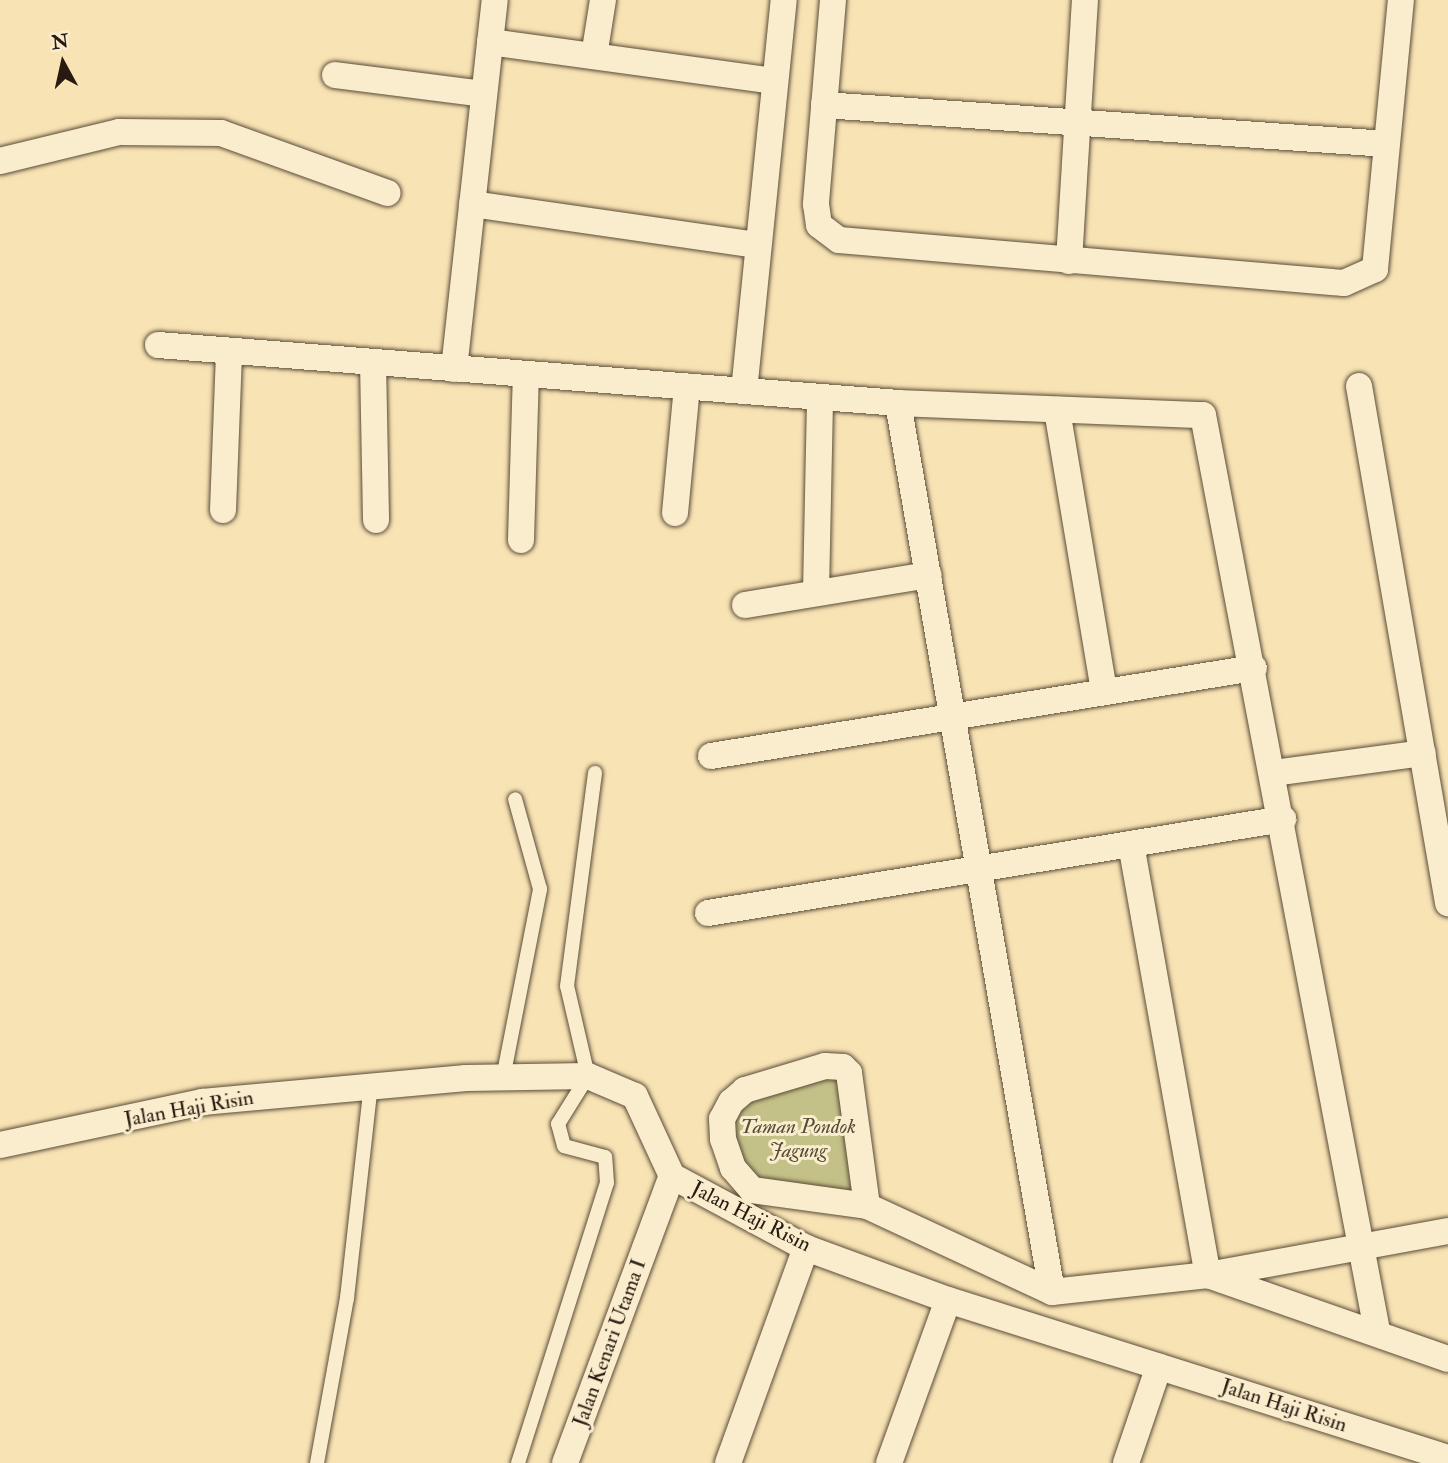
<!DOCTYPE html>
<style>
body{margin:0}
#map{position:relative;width:1448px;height:1463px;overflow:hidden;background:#f8e3b4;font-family:"IM FELL Double Pica",serif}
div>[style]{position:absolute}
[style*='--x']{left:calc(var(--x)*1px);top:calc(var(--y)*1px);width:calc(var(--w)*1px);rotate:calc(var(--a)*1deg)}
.green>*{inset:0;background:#c4c188}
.roads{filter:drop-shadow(0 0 2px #5b4c39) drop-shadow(0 0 2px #5b4c39)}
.lane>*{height:14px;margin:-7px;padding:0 7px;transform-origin:7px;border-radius:7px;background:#faedce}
.street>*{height:26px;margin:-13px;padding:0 13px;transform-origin:13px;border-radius:13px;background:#faedce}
span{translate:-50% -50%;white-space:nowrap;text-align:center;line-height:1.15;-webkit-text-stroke:6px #faedce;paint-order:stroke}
.street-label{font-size:21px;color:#271a10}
.park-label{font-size:21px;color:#564c34;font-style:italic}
.north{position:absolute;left:28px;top:28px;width:70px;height:70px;-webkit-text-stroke:5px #faedce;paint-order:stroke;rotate:352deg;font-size:19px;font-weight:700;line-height:28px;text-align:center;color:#271a10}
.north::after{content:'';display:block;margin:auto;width:24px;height:32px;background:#271a10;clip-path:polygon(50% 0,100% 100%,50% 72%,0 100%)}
</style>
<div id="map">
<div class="green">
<i style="clip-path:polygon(849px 1073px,867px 1206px,767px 1195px,733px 1168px,722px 1119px,786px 1078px)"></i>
</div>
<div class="roads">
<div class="lane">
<i style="--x:503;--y:1078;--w:193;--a:-78.9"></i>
<i style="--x:540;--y:889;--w:93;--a:-105.5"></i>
<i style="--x:317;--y:1463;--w:168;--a:-79.7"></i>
<i style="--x:347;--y:1298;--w:214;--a:-83.6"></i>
<i style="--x:518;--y:1463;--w:294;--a:-72.4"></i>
<i style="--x:607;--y:1183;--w:26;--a:-94"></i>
<i style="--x:605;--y:1157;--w:42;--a:-165"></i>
<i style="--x:564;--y:1146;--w:23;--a:-105"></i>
<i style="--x:558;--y:1124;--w:57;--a:-58"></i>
<i style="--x:588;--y:1076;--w:92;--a:-103.1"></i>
<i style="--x:567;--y:986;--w:215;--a:-82.5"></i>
</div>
<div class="street">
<i style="--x:833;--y:0;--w:205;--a:94.8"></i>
<i style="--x:816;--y:204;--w:21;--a:82"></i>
<i style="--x:819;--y:225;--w:25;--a:37"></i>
<i style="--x:839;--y:240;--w:507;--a:4.87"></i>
<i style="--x:1344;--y:283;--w:34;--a:-24"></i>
<i style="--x:1375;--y:269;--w:270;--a:-84.5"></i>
<i style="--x:490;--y:42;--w:286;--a:7.8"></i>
<i style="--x:594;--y:56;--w:57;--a:-80.9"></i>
<i style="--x:335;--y:75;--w:150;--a:7.3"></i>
<i style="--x:824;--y:105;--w:564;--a:3.96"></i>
<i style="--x:0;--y:161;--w:122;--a:-13.7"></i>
<i style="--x:119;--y:132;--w:102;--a:0.6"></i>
<i style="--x:221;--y:133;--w:177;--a:19.8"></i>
<i style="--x:472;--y:204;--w:286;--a:8.2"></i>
<i style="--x:1069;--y:261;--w:261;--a:-86.5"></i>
<i style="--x:158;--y:345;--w:742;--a:4.48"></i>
<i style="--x:898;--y:403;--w:305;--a:2.3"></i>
<i style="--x:1203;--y:415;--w:932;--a:79.24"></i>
<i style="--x:373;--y:362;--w:158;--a:88.9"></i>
<i style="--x:454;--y:369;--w:371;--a:-83.7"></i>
<i style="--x:1359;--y:386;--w:525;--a:80.23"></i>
<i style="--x:744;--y:391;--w:393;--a:-84.2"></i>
<i style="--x:898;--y:403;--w:902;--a:80.17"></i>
<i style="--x:1052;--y:1292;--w:157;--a:-6.2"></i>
<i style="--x:1208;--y:1275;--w:244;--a:-10.4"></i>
<i style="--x:1057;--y:410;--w:286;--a:80.5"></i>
<i style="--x:223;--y:510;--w:158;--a:-87.8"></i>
<i style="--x:675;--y:513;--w:127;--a:-84.6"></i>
<i style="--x:521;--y:540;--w:166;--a:-88.3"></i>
<i style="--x:816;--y:592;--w:195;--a:-88.8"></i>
<i style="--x:745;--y:605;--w:186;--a:-9.3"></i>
<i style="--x:711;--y:756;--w:550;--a:-9.21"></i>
<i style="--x:1274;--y:773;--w:150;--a:-7.6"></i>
<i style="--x:1131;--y:844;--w:438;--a:79.9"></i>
<i style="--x:1208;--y:1275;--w:254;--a:19.3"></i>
<i style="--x:708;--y:913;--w:583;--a:-9.28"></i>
<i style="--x:0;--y:1145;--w:207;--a:-12"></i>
<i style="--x:202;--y:1102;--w:265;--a:-5.2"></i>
<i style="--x:466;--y:1078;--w:122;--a:-0.9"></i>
<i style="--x:588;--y:1076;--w:51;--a:23.1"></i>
<i style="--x:635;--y:1096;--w:88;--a:65.2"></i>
<i style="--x:672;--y:1176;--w:152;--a:28.2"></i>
<i style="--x:806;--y:1248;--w:151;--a:20.1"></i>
<i style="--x:948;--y:1300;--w:524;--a:17.54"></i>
<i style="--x:867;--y:1206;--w:134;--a:-97.7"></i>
<i style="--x:849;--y:1073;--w:8;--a:-135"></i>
<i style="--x:843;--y:1067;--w:18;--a:-177"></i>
<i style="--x:825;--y:1066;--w:84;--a:163.3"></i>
<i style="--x:745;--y:1090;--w:18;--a:139"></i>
<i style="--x:731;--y:1102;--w:19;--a:118"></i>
<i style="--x:722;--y:1119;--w:20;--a:87"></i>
<i style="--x:723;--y:1139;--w:31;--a:71"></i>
<i style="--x:733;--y:1168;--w:29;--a:49"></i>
<i style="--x:752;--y:1190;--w:116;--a:7.9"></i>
<i style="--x:867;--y:1206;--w:204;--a:24.9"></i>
<i style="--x:565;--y:1463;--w:306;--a:-69.6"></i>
<i style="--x:728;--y:1463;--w:229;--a:-70.1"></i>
<i style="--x:889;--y:1463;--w:173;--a:-70.1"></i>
<i style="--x:1126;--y:1463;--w:102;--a:-71.2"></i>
</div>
</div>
<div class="street-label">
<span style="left:189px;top:1109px;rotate:-10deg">Jalan Haji Risin</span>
<span style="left:751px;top:1217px;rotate:27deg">Jalan Haji Risin</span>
<span style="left:610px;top:1343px;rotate:-70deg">Jalan Kenari Utama I</span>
<span style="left:1284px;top:1406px;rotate:18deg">Jalan Haji Risin</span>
</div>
<div class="park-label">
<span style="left:798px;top:1139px">Taman Pondok<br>Jagung</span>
</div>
<div class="north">N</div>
</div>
